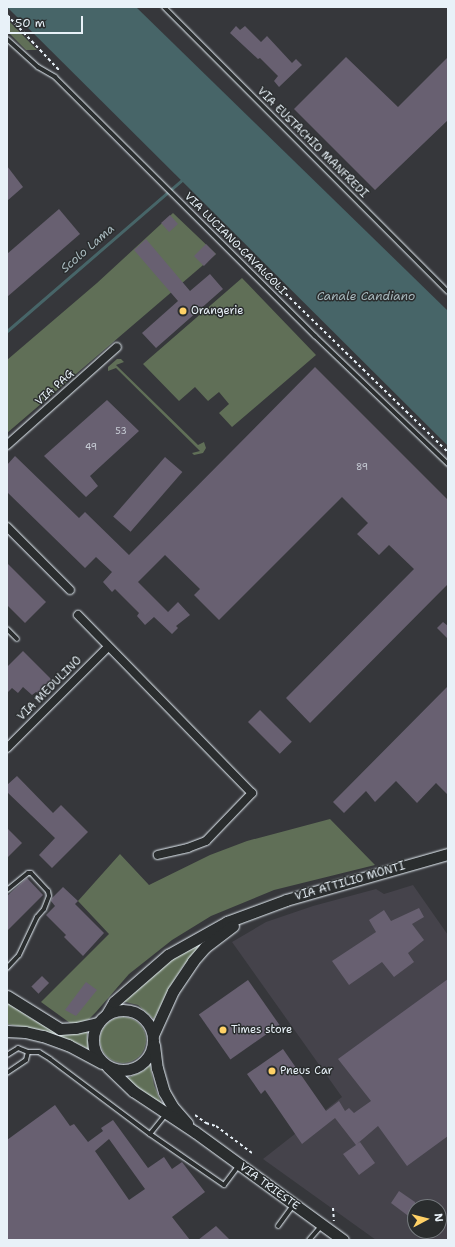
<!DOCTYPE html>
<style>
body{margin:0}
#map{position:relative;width:455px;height:1247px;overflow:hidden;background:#36373b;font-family:"Shantell Sans",sans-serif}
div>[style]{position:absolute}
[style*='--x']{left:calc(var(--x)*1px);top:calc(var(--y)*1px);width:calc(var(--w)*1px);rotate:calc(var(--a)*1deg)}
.built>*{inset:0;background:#45434b}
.green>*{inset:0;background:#606f57}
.round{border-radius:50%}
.water>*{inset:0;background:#476568}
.stream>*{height:3px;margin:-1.5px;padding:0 1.5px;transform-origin:1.5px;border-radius:1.5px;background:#476568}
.building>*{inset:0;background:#686071;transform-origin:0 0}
.path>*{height:2px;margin-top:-1px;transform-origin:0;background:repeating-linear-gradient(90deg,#e8f1f8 0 3px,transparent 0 6px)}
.roads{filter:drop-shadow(0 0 1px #e8f1f8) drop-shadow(0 0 1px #e8f1f8)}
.service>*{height:4px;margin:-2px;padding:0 2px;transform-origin:2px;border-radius:2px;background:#2a2d2e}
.minor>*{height:8px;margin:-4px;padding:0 4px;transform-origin:4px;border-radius:4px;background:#2a2d2e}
.secondary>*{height:11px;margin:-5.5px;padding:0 5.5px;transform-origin:5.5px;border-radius:5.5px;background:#2a2d2e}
.secondary>.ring{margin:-5.5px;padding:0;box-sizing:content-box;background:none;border:11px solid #2a2d2e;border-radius:50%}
.dots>*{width:11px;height:11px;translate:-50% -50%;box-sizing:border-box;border:2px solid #2a2d2e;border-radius:50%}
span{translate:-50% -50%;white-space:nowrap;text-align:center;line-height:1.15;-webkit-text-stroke:3px #2a2d2e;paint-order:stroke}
.number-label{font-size:9px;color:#c8cdd6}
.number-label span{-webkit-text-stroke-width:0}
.street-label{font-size:11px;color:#e8f1f8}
.poi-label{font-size:11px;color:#e8f1f8}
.left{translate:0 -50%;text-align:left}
.water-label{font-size:12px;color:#a8b9be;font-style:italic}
.frame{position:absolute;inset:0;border:8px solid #e8f1f8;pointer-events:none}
.north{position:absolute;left:407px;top:1199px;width:40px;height:40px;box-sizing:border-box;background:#2a2d2e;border:1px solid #767b7f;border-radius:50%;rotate:83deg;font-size:11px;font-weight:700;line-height:16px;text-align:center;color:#e8f1f8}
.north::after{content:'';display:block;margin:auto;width:14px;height:18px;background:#ffd166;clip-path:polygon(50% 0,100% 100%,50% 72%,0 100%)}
.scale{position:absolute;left:8px;top:16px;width:75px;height:18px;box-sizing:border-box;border:2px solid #e8f1f8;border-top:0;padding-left:5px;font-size:12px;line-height:14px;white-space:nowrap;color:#e8f1f8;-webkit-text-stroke:3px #2a2d2e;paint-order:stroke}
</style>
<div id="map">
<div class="built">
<i style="clip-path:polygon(evenodd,413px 885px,448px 935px,448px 1240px,376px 1240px,263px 1159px,342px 1097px,232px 942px,266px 922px,313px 906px,376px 889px,384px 894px,413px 885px,415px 1207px,439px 1207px,439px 1231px,415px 1231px,415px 1207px)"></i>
</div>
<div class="green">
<i style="clip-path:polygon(7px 19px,37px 50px,26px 50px,7px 31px)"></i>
<i style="clip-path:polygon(173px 213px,216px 254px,7px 433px,7px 360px,97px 283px)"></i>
<i style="clip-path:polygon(242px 278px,316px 355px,232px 427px,219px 413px,229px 404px,219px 392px,208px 401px,195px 387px,179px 401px,143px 364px)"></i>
<i style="clip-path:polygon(117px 359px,121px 359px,124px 362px,116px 365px,198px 445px,204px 442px,206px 448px,203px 453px,194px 455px,192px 453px,200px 451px,116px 368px,108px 371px,108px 367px)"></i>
<i style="clip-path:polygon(330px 819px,375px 865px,274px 890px,211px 916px,172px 940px,129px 974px,96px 1012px,89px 1019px,77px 1024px,70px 1023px,41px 1002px,109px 934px,78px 901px,120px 854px,149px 885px,210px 855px,247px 841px)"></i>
<i style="clip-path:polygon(200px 941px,203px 945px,183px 966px,170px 986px,154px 1019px,138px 1005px,121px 1001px,141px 982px,176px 956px)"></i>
<i style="clip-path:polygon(7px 1002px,32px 1019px,59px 1033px,87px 1029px,87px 1039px,91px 1051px,79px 1044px,45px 1031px,7px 1024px)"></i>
<i class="round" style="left:100px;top:1017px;width:46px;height:46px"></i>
<i style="clip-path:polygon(150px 1065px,154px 1085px,162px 1105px,127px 1080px,128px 1078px,143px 1071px)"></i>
</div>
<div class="water">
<i style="clip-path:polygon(7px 7px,136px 7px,448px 311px,448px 446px)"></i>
</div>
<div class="stream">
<i style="--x:7;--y:331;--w:230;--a:-40.8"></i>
</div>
<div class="building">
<i style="clip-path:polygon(236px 26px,240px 30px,245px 26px,261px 42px,267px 36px,292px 63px,296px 59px,302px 65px,279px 87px,274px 81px,278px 76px,260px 58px,258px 59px,230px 33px)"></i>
<i style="clip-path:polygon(346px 57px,398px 107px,448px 57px,448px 120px,375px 190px,294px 109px)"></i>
<i style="clip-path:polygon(7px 166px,23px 187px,7px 201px)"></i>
<i style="clip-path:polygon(59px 209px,80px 234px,7px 297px,7px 254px)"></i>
<i style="left:170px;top:215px;width:12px;height:12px;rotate:48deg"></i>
<i style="clip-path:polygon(146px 239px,190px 291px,210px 274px,223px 289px,156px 348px,142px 333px,178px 301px,134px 250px)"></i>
<i style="left:206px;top:244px;width:14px;height:17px;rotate:45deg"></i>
<i style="clip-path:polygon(315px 367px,448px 500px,448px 584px,310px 723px,286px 698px,414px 569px,389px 545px,379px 555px,357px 534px,368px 523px,342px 497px,219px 620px,194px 595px,200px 589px,165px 555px,138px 582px,168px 612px,178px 602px,190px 615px,176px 626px,178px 628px,172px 634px,154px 617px,145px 625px,137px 616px,139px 613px,115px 589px,112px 592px,103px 582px,112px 572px,96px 557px,85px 568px,7px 492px,7px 465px,15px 456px,79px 518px,85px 512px,129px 555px)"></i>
<i style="clip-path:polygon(107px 400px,139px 431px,90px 476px,98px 486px,86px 497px,44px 456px)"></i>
<i style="left:165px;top:457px;width:23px;height:79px;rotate:41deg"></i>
<i style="clip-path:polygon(7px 563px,46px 602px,25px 623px,7px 605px)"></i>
<i style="clip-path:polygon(443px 622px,448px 626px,448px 639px,437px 628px)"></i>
<i style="clip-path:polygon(23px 651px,54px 682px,39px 696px,36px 692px,32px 695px,23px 687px,18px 693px,12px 688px,7px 693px,7px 667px)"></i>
<i style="clip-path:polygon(448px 686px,448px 795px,436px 783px,417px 803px,396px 781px,375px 802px,366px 791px,344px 813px,333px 802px)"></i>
<i style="left:260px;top:710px;width:45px;height:17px;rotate:45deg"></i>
<i style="clip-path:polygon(17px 776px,53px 813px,61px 805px,88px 832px,52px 868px,39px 855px,55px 838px,7px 792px,7px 785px)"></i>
<i style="clip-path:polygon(7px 828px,22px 843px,7px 858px)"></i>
<i style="clip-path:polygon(27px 878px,43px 895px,7px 931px,7px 896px)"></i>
<i style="clip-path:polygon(63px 887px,78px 901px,75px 904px,104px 933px,83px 956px,64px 937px,66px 935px,46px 915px,55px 906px,51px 901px,52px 898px)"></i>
<i style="clip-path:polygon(419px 908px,424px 917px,412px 924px,424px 940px,408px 953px,414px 962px,394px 977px,382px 962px,349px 985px,332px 961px,376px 932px,369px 920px,384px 910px,391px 921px)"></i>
<i style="left:42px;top:976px;width:10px;height:15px;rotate:45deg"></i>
<i style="clip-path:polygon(448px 979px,448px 1136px,407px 1166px,378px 1126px,357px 1144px,360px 1142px,375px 1163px,359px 1175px,343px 1154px,356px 1145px,335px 1118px,302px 1144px,265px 1090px,261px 1094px,247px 1074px,283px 1049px,326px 1111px,339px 1101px,345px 1111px,349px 1108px,354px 1113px,371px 1101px,338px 1059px)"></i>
<i style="left:248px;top:980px;width:55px;height:60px;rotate:55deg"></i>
<i style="clip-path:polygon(86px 982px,97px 990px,76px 1016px,65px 1010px)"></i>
<i style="clip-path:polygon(evenodd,55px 1105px,70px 1126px,74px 1124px,88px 1142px,103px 1131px,101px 1128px,113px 1120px,148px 1168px,164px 1157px,172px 1169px,182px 1162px,205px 1192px,172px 1217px,190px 1240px,7px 1240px,7px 1140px,55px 1105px,109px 1139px,145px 1189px,129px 1200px,95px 1151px,109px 1139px)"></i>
<i style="clip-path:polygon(399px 1191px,415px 1202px,415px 1221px,391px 1203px)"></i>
<i style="clip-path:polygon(216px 1226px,230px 1240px,198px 1240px)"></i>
</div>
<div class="path">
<i style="--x:7;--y:15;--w:77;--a:46.6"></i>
<i style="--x:204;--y:214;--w:341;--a:44.3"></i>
<i style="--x:195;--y:1115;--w:14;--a:36"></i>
<i style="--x:206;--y:1123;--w:10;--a:17"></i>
<i style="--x:216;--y:1126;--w:45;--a:36.9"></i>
<i style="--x:333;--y:1208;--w:13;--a:86"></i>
</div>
<div class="roads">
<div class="service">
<i style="--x:164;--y:7;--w:402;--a:45.1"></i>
<i style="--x:7;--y:39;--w:42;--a:42.1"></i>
<i style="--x:38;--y:67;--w:20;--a:30"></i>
<i style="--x:55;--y:77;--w:367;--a:44.9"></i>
<i style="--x:315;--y:336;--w:185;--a:43.9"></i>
<i style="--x:7;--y:629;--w:14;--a:45"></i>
<i style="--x:7;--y:890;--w:27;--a:-39"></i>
<i style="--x:28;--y:873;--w:3;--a:0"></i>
<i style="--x:31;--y:873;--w:25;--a:47"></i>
<i style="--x:48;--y:891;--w:5;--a:79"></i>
<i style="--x:49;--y:896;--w:14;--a:111"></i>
<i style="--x:44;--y:909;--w:11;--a:131"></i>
<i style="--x:37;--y:917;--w:42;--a:115.3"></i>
<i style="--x:19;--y:955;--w:18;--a:133"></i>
<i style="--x:28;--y:1052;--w:11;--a:0"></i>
<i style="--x:39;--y:1052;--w:13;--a:32"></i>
<i style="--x:50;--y:1059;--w:125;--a:36.9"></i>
<i style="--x:150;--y:1134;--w:90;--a:34.6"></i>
<i style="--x:224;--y:1185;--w:25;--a:-53"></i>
<i style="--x:7;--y:1055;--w:13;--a:-32"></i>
<i style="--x:18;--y:1048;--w:11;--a:22"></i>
<i style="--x:28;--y:1052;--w:8;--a:104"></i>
<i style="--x:26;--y:1060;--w:23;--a:146"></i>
<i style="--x:150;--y:1134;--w:26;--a:-51"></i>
<i style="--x:278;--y:1226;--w:26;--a:-54"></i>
<i style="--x:309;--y:1240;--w:20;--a:-49"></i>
</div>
<div class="minor">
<i style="--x:7;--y:445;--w:147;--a:-41.7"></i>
<i style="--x:7;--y:527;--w:89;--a:45"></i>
<i style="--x:78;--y:615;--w:249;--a:45.7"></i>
<i style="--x:252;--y:793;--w:66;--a:133.8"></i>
<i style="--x:206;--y:841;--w:19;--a:159"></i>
<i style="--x:188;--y:848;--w:31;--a:167"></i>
<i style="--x:7;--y:748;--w:143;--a:-45"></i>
</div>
<div class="secondary">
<i style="--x:7;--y:996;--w:62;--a:31.9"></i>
<i style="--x:60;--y:1029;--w:16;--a:-4"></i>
<i style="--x:76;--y:1028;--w:23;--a:-13"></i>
<i class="ring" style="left:93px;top:1010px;width:49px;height:49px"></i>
<i style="--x:107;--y:1014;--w:14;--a:-60"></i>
<i style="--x:114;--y:1002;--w:72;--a:-41"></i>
<i style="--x:168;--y:955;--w:68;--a:-29.2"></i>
<i style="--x:227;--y:922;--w:63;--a:-20.4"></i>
<i style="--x:286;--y:900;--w:168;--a:-15.9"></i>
<i style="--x:7;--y:1031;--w:18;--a:3"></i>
<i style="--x:25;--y:1032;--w:18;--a:13"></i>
<i style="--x:43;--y:1036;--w:27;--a:20"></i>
<i style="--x:68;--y:1045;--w:38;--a:28"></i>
<i style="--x:153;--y:1035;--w:48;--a:-65.6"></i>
<i style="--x:173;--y:991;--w:36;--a:-56"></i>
<i style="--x:193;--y:961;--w:18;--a:-49"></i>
<i style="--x:205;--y:947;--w:35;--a:-37"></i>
<i style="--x:154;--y:1045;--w:23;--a:83"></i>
<i style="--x:157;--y:1068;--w:25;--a:74"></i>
<i style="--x:164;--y:1092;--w:16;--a:60"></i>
<i style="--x:172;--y:1106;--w:23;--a:49"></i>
<i style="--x:108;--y:1067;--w:35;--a:44"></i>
<i style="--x:133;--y:1091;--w:74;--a:33.5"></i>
<i style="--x:195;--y:1132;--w:183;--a:36.1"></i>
</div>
</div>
<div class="dots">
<i style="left:183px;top:311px;background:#ffd166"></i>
<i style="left:223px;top:1030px;background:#ffd166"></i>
<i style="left:272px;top:1071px;background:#ffd166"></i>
</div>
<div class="number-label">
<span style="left:121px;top:431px">53</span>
<span style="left:91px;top:447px">49</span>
<span style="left:362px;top:467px">89</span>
</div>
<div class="street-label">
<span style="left:312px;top:143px;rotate:45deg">VIA EUSTACHIO MANFREDI</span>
<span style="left:235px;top:244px;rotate:45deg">VIA LUCIANO CAVALCOLI</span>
<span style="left:55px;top:388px;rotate:-42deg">VIA PAG</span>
<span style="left:50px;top:689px;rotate:-45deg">VIA MEDULINO</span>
<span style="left:350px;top:882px;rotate:-16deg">VIA ATTILIO MONTI</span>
<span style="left:269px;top:1187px;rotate:36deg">VIA TRIESTE</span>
</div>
<div class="poi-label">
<span class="left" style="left:191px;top:311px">Orangerie</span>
<span class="left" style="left:231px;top:1030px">Times store</span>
<span class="left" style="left:280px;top:1071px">Pneus Car</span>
</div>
<div class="water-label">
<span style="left:88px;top:249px;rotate:-41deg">Scolo Lama</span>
<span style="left:366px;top:297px">Canale Candiano</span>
</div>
<div class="frame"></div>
<div class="north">N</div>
<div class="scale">50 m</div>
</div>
